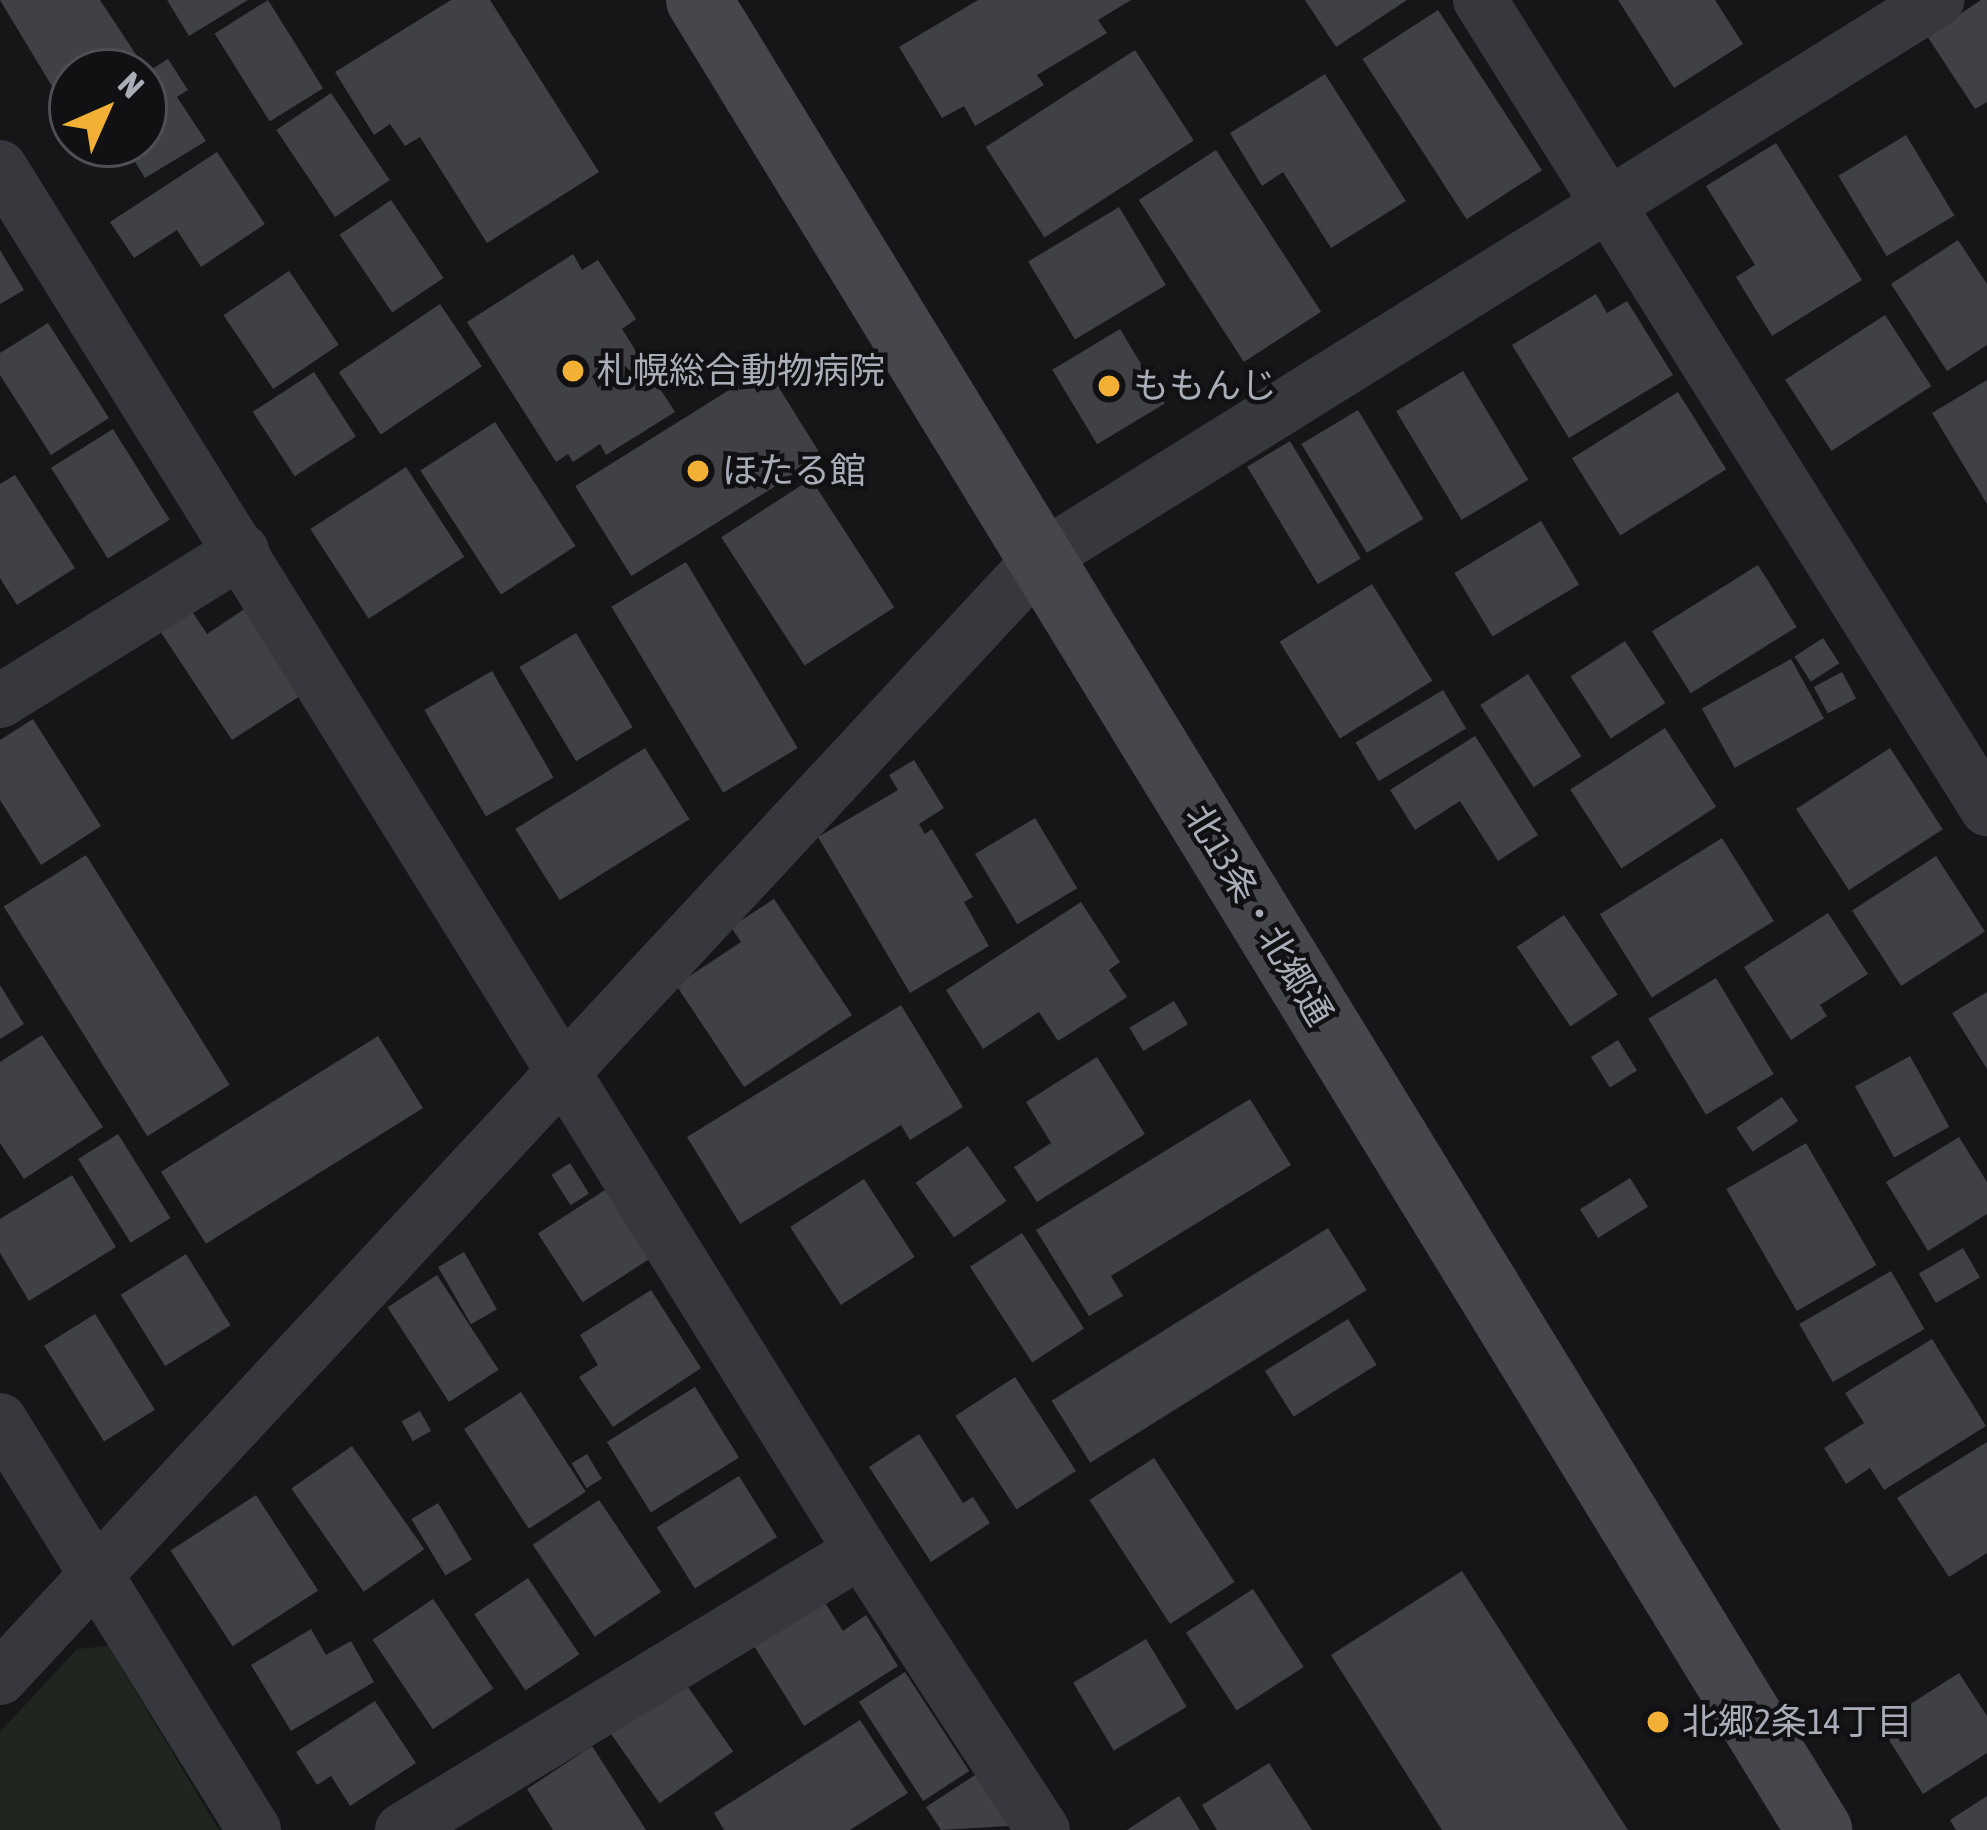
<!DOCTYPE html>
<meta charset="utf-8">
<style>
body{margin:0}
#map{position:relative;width:1987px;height:1830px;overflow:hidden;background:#161618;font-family:"Asap Condensed","Noto Sans JP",sans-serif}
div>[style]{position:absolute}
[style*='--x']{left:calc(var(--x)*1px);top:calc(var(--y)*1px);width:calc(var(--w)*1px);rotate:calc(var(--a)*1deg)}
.green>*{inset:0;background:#1e261f}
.building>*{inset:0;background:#404145;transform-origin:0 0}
.street>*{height:54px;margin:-27px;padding:0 27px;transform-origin:27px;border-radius:27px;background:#37383d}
.secondary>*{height:66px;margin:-33px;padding:0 33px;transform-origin:33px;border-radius:33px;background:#45474d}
.dots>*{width:33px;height:33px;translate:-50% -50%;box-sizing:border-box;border:6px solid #111113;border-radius:50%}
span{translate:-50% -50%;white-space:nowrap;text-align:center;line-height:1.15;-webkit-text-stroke:9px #111113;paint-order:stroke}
.poi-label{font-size:36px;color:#a8adb8}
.left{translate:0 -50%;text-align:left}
.street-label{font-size:36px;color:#a8adb8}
.north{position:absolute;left:48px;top:48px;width:120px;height:120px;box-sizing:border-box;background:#111113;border:3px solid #4d4f55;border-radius:50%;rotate:45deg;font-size:33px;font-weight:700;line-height:48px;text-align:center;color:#a8adb8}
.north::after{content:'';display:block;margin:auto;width:42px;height:54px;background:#f2b134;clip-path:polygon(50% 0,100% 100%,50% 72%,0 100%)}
</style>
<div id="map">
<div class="green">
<i style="clip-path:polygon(108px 1646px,219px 1830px,0 1830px,0 1732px,77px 1649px)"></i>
</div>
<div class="building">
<i style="clip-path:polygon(0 0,100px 0,137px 56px,112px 72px,72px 72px,72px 97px,62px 103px)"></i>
<i style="clip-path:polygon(167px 0,248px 0,189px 36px)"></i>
<i style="left:268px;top:0;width:104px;height:63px;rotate:58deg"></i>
<i style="clip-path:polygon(451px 0,490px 0,599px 172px,487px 243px,420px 137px,405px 146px,390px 124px,374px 135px,335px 72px)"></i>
<i style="clip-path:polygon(978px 0,1131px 0,1098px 20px,1107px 33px,1037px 75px,1044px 85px,975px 126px,964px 106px,942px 118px,899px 47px)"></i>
<i style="clip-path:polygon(1305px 0,1407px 0,1336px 47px)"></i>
<i style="clip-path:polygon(1618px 0,1715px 0,1743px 44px,1674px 88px)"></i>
<i style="clip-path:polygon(1981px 0,1987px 0,1987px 102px,1975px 109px,1927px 36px)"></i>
<i style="left:1438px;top:10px;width:191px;height:90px;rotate:57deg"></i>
<i style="left:1135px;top:50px;width:108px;height:178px;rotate:57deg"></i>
<i style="clip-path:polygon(168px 59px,188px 90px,177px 97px,206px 141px,145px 178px,124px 144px,144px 144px,144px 74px)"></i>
<i style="clip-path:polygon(1325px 74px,1406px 201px,1331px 248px,1283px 172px,1262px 186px,1230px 133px)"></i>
<i style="left:331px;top:93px;width:105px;height:66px;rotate:56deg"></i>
<i style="left:1906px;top:135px;width:94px;height:79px;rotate:59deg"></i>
<i style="clip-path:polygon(1776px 143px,1862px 280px,1772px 336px,1736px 277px,1755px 265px,1706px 186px)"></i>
<i style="left:1216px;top:150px;width:193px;height:92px;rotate:57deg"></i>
<i style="clip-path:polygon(217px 152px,265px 224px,201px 267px,177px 230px,134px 258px,110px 222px)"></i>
<i style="left:391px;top:200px;width:94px;height:62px;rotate:56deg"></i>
<i style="left:1119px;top:207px;width:91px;height:106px;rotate:59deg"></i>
<i style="clip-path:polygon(1958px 240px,1987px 284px,1987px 345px,1947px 371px,1891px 284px)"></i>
<i style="clip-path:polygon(0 250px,24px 290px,0 304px)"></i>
<i style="clip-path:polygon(573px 254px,582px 270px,598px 260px,636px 319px,622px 329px,675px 412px,606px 455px,600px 444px,573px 462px,568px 454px,556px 462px,467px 322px)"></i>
<i style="left:289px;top:271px;width:89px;height:79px;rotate:56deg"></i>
<i style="clip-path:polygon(1596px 294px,1607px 313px,1627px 301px,1673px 375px,1569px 438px,1512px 345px)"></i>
<i style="left:440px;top:304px;width:75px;height:122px;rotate:56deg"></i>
<i style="left:1885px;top:315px;width:85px;height:119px;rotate:57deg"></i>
<i style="clip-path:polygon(48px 323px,109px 418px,51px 455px,0 375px,0 353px)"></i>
<i style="left:1120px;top:329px;width:87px;height:79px;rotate:59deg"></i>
<i style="left:766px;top:367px;width:106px;height:225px;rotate:58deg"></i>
<i style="left:1463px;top:371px;width:127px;height:78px;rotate:59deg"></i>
<i style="left:314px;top:372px;width:77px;height:73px;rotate:57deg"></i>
<i style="clip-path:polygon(1987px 380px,1987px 504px,1932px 413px)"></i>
<i style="left:1678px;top:392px;width:91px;height:125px;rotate:58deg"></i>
<i style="left:1358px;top:410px;width:127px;height:66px;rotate:59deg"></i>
<i style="left:495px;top:422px;width:148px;height:89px;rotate:57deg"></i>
<i style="left:113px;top:429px;width:107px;height:73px;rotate:58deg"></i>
<i style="left:1290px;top:441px;width:137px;height:50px;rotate:59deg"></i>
<i style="left:406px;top:467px;width:107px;height:114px;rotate:57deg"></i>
<i style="clip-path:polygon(15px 475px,75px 568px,17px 605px,0 578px,0 484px)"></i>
<i style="left:811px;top:479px;width:153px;height:107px;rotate:57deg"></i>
<i style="left:1541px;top:521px;width:74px;height:101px;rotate:59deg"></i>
<i style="left:686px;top:562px;width:217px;height:87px;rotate:59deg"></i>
<i style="left:1758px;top:565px;width:73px;height:125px;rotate:58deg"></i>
<i style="left:1372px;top:584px;width:114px;height:109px;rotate:58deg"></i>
<i style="clip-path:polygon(246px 608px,303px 694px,232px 740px,160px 631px,191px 610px,207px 634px)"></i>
<i style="left:576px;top:633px;width:110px;height:66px;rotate:59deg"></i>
<i style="left:1823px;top:638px;width:30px;height:34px;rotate:57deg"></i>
<i style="left:1625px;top:641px;width:74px;height:65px;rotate:57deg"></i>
<i style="left:1791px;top:659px;width:68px;height:102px;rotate:61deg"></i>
<i style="left:492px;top:671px;width:123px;height:78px;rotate:60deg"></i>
<i style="left:1842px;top:672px;width:30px;height:32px;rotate:62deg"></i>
<i style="left:1528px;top:674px;width:98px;height:57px;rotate:57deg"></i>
<i style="left:1443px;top:690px;width:45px;height:102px;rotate:59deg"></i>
<i style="clip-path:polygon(33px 719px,101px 826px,41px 865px,0 800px,0 740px)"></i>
<i style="left:1665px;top:728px;width:94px;height:113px;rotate:57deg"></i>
<i style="clip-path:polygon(1475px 736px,1538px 835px,1498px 861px,1460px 801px,1415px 830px,1390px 790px)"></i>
<i style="left:645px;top:748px;width:84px;height:153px;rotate:58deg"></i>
<i style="left:1890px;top:748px;width:97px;height:112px;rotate:57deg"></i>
<i style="clip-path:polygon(914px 760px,944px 808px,919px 824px,925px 834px,932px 829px,973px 897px,964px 902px,989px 946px,910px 993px,818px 837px,898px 790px,889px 775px)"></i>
<i style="left:1035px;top:818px;width:82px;height:70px;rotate:59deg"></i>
<i style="left:1722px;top:838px;width:98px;height:144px;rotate:58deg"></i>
<i style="left:86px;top:855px;width:271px;height:97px;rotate:58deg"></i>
<i style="left:1936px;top:856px;width:90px;height:100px;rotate:57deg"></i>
<i style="clip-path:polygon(774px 899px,852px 1015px,744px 1087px,676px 985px,741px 942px,731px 927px)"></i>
<i style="clip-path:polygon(1081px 902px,1120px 962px,1109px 970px,1127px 997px,1058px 1041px,1039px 1012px,983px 1049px,946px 990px)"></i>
<i style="clip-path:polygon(1828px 913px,1868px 974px,1820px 1005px,1827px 1016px,1791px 1040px,1744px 967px)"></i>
<i style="left:1564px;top:915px;width:96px;height:57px;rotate:56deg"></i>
<i style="left:1716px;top:978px;width:112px;height:79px;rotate:59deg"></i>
<i style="clip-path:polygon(0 985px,24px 1024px,0 1039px)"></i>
<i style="clip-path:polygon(1987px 992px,1987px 1069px,1952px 1013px)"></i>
<i style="left:1174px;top:1001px;width:27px;height:52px;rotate:59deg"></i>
<i style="clip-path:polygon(901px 1005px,963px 1107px,910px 1140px,901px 1125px,740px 1224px,687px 1137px)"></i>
<i style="clip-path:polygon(42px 1035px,103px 1127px,24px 1179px,0 1143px,0 1062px)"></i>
<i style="left:378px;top:1036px;width:85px;height:256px;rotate:58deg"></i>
<i style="left:1618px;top:1040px;width:36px;height:32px;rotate:58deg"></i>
<i style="left:1910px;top:1056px;width:81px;height:63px;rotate:61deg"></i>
<i style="clip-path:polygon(1097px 1057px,1145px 1134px,1037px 1202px,1014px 1167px,1051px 1143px,1026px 1102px)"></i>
<i style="left:1782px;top:1097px;width:29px;height:55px;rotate:56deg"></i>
<i style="clip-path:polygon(1250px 1099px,1291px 1165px,1111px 1276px,1123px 1296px,1089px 1316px,1036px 1230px)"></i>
<i style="left:118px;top:1134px;width:99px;height:47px;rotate:58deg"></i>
<i style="clip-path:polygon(1959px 1137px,1987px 1182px,1987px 1214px,1928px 1251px,1886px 1182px)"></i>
<i style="left:1806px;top:1143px;width:141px;height:92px;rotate:60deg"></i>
<i style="left:968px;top:1146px;width:67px;height:64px;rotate:55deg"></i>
<i style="left:570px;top:1163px;width:36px;height:22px;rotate:58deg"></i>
<i style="clip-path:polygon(72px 1175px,116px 1247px,29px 1301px,0 1253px,0 1219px)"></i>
<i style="left:1630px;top:1178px;width:34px;height:59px;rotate:58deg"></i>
<i style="left:864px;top:1179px;width:93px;height:88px;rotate:57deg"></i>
<i style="left:605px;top:1190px;width:82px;height:80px;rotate:57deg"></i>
<i style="left:1328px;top:1228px;width:73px;height:326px;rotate:58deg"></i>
<i style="left:1022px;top:1233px;width:114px;height:62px;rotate:57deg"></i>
<i style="left:1963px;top:1248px;width:34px;height:51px;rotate:60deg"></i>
<i style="left:464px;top:1252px;width:66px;height:30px;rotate:60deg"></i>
<i style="left:186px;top:1254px;width:84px;height:77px;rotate:58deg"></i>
<i style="left:1891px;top:1271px;width:67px;height:106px;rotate:60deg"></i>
<i style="left:437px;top:1275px;width:113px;height:59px;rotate:57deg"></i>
<i style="clip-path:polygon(651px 1290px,701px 1368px,613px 1427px,579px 1377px,598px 1365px,580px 1335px)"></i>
<i style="left:95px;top:1314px;width:113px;height:60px;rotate:58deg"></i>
<i style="left:1348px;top:1319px;width:54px;height:98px;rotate:58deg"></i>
<i style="clip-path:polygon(1932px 1339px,1986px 1426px,1884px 1490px,1870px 1468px,1846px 1484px,1824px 1448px,1864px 1423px,1845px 1393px)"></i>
<i style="left:1015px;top:1377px;width:112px;height:71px;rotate:57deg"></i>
<i style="left:695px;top:1387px;width:83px;height:104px;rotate:58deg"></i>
<i style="left:521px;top:1392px;width:119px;height:68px;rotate:57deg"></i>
<i style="left:420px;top:1411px;width:23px;height:21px;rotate:61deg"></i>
<i style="clip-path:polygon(919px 1434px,963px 1503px,973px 1497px,990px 1523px,931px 1562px,869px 1467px)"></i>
<i style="clip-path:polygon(1987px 1442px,1987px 1553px,1949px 1577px,1897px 1498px)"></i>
<i style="left:352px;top:1446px;width:126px;height:74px;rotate:55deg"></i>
<i style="left:587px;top:1454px;width:29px;height:18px;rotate:59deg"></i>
<i style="left:1154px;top:1458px;width:148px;height:77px;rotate:57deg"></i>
<i style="left:739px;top:1476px;width:72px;height:97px;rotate:58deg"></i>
<i style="left:256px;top:1495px;width:114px;height:102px;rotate:57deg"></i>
<i style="left:599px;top:1500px;width:111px;height:80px;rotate:56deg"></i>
<i style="left:438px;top:1503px;width:66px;height:31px;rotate:59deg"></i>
<i style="clip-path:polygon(1462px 1571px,1628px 1830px,1442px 1830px,1331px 1655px)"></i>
<i style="left:528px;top:1578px;width:92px;height:65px;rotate:56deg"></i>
<i style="left:1253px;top:1589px;width:93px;height:80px;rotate:57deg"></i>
<i style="left:433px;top:1599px;width:108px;height:73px;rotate:56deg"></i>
<i style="clip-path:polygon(824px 1601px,843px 1631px,866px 1615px,898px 1666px,804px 1726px,754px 1646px)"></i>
<i style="clip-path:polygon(311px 1629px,326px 1655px,351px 1641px,374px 1682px,291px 1731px,251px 1665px)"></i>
<i style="left:1146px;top:1639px;width:79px;height:85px;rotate:59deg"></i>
<i style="left:905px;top:1672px;width:118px;height:55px;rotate:57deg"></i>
<i style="clip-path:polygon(1959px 1673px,1987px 1716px,1987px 1753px,1923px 1794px,1879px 1724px)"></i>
<i style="left:681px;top:1677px;width:91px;height:90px;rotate:55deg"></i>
<i style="clip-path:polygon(375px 1701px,416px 1763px,350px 1806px,331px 1776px,317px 1785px,296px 1752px)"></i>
<i style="clip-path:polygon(860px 1720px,908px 1793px,850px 1830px,724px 1830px,714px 1813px)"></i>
<i style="clip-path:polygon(592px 1746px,646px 1830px,553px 1830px,527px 1789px)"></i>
<i style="clip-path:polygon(1269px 1763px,1312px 1830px,1217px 1830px,1202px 1805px)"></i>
<i style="clip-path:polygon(975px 1775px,1009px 1826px,941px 1830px,926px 1807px)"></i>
<i style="clip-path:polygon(1179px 1796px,1200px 1830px,1127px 1830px)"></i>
<i style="clip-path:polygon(1987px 1796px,1987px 1830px,1956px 1830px,1950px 1820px)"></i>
</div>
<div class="street">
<i style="--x:1480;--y:0;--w:955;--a:57.92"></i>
<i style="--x:0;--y:167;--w:1630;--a:58.11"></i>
<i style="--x:861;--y:1551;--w:333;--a:56.9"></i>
<i style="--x:0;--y:701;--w:285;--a:-31.8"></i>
<i style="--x:0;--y:1420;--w:482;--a:58.2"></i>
<i style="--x:0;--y:1678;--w:1529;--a:-47.09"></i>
<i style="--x:1041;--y:558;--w:1056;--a:-31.91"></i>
<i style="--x:402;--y:1830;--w:537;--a:-31.29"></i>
</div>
<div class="secondary">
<i style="--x:699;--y:0;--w:2146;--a:58.53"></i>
</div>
<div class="dots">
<i style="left:573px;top:371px;background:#f2b134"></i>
<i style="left:1109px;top:386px;background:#f2b134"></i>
<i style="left:698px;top:471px;background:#f2b134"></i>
<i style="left:1658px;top:1722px;background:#f2b134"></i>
</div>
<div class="poi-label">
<span class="left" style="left:597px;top:371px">札幌総合動物病院</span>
<span class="left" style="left:1133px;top:386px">ももんじ</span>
<span class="left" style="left:722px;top:471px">ほたる館</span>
<span class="left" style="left:1682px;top:1722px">北郷2条14丁目</span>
</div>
<div class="street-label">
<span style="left:1259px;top:915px;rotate:59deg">北13条・北郷通</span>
</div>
<div class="north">N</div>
</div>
